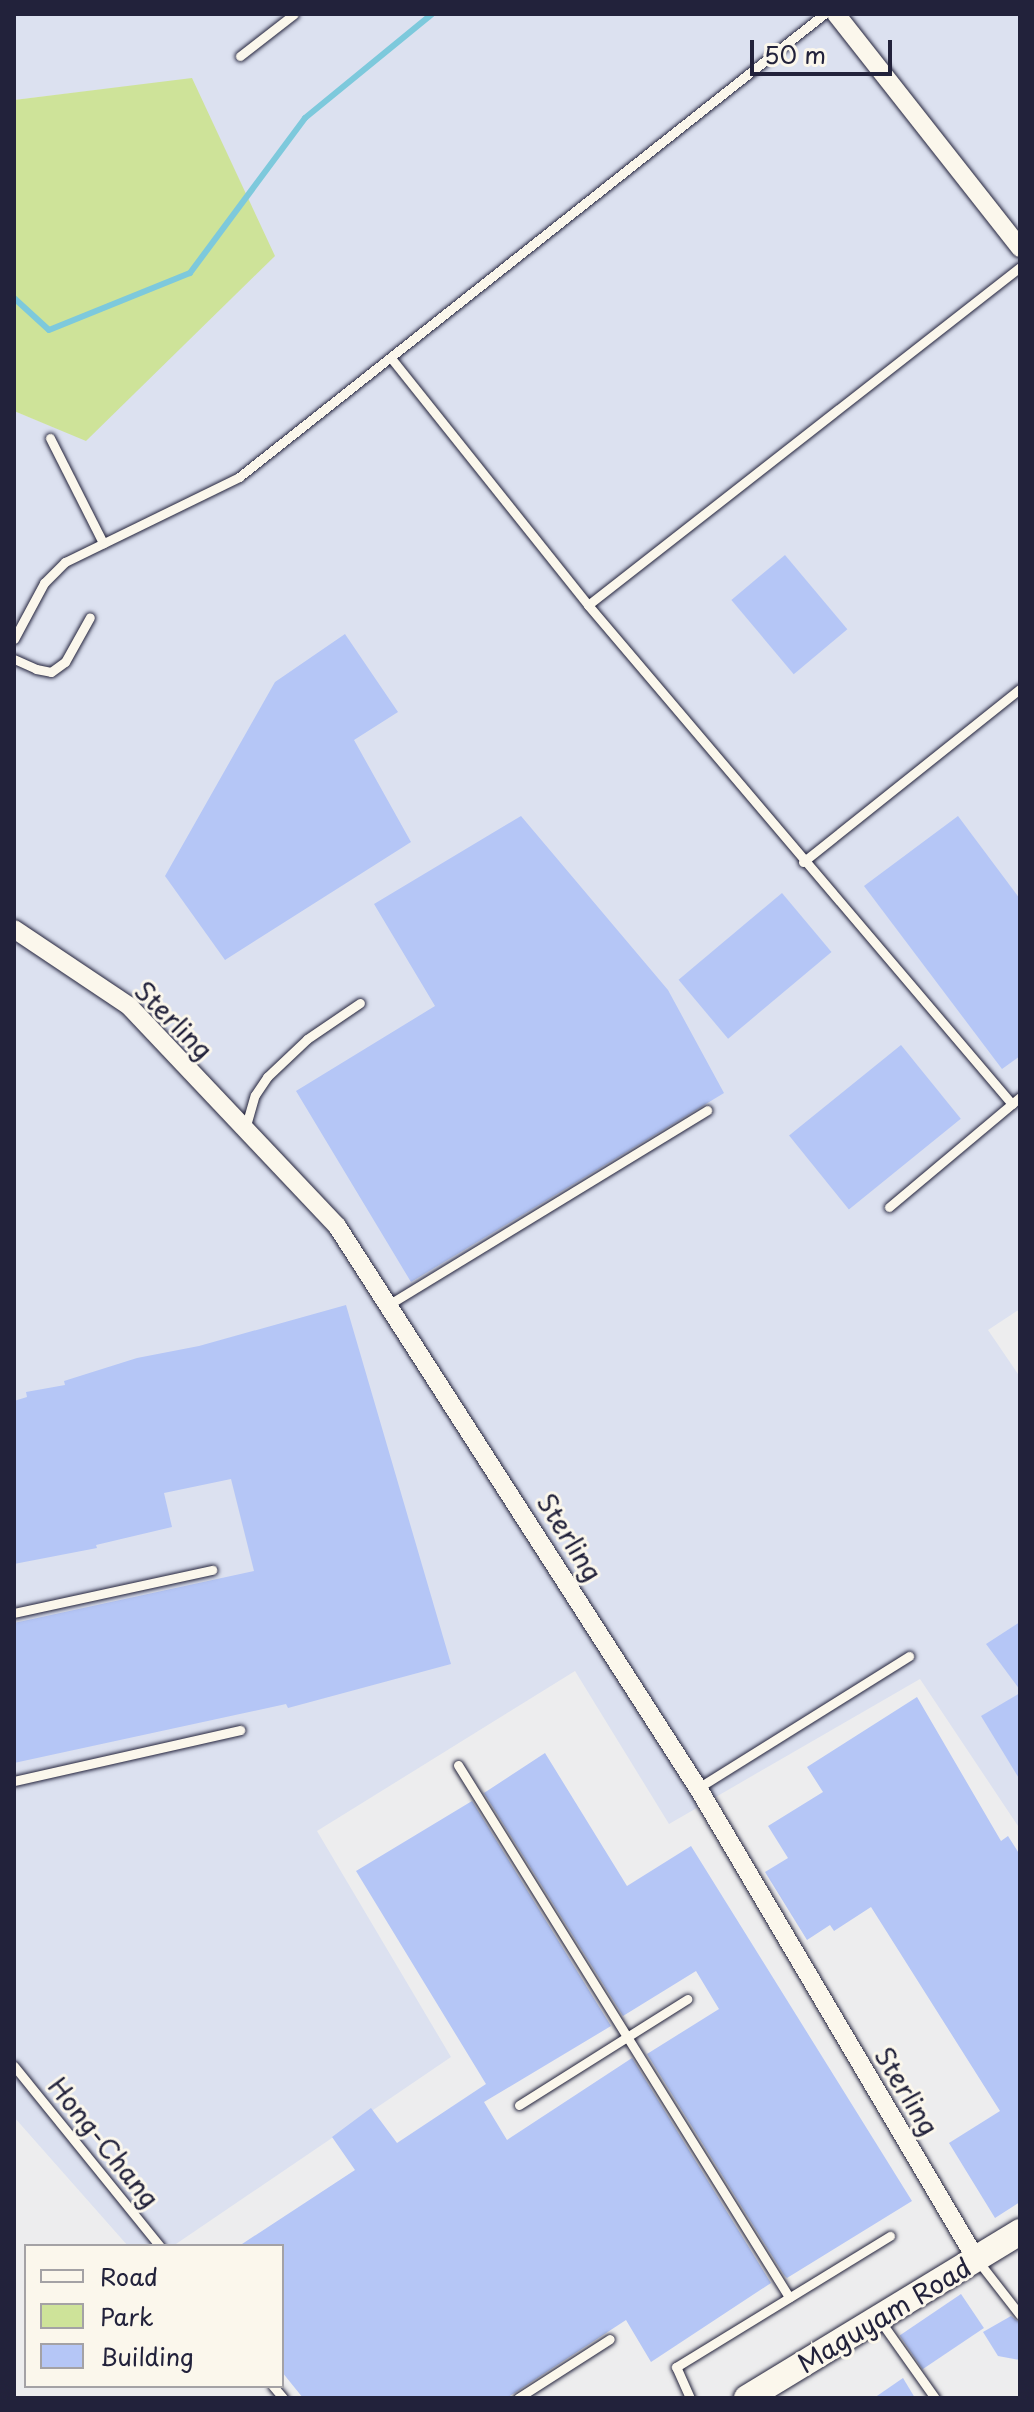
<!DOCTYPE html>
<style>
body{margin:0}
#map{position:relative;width:1034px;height:2412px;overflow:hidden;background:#ededee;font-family:"Playpen Sans",sans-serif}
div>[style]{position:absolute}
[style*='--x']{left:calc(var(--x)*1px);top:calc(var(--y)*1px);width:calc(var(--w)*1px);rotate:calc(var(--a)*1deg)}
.built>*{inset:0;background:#dce1f0}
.green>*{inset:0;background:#cee399}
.stream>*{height:6px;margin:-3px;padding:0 3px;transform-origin:3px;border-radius:3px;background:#7dc9dc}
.building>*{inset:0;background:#b5c6f6;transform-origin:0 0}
.roads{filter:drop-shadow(0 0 2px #22223b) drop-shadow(0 0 2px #22223b)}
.lane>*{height:9px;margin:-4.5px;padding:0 4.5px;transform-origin:4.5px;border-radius:4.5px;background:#fbf7ec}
.street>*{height:18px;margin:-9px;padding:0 9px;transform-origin:9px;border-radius:9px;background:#fbf7ec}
.secondary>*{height:26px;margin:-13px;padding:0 13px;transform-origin:13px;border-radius:13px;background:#fbf7ec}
span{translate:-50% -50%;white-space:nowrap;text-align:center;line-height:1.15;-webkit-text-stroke:6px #fbf7ec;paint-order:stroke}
.street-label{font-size:26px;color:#22223b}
.frame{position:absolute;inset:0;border:16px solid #22223b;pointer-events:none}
.legend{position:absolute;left:24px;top:2244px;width:260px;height:144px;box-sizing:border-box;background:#fbf7ec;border:2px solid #a4a2a5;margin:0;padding:10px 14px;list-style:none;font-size:24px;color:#22223b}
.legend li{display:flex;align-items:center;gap:16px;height:40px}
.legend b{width:40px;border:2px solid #a4a2a5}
.scale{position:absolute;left:750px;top:40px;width:142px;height:36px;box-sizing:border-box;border:4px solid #22223b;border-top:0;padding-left:10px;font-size:24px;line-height:28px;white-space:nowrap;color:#22223b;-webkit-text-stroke:6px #fbf7ec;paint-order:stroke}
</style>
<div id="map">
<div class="built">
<i style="clip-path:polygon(14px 14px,1020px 14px,1020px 1309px,988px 1330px,1020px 1377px,1020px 1829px,920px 1679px,669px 1824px,575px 1671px,317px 1831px,451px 2057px,173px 2246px,128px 2246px,14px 2117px,14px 411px,86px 440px,192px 79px,14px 100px)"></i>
</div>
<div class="green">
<i style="clip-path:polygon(192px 78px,275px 256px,86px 441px,14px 411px,14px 100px)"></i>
</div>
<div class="stream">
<i style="--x:14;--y:298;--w:47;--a:42.4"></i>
<i style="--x:49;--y:330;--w:152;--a:-22"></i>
<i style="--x:190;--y:273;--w:193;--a:-53.4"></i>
<i style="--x:305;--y:118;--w:164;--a:-39.3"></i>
</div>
<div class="building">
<i style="left:785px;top:555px;width:97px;height:70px;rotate:50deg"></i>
<i style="clip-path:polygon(345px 634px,398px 712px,354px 740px,411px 842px,225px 960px,165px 876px,275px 682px)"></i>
<i style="clip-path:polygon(521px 816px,668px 990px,724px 1093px,411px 1282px,296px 1091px,435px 1006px,374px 904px)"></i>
<i style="clip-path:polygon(958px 816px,1020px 899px,1020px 1056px,1002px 1069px,864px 886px)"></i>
<i style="left:782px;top:893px;width:77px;height:135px;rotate:50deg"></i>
<i style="left:901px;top:1045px;width:95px;height:144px;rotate:51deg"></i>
<i style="clip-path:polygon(346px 1305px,451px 1664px,288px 1708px,286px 1704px,14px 1763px,14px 1623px,254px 1571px,231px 1479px,164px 1493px,172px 1527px,96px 1545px,97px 1548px,14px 1564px,14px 1401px,27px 1397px,26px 1392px,65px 1385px,64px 1381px,137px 1358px,199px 1346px)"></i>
<i style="clip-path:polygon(1020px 1622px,1020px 1690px,986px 1644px)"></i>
<i style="clip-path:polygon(1020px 1693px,1020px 1780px,981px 1716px)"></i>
<i style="clip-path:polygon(917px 1697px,1001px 1841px,1008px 1836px,1020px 1855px,1020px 2202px,995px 2218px,949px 2143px,1000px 2111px,871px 1907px,834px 1931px,830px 1925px,807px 1940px,765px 1872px,788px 1858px,768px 1826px,823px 1792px,807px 1767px)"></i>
<i style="clip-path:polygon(545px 1753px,627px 1886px,691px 1846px,912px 2201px,787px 2278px,784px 2275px,647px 2054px,719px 2009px,696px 1971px,623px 2016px,484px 1793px)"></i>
<i style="clip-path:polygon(472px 1801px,611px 2026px,484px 2102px,507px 2140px,632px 2058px,771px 2283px,651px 2362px,626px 2320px,507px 2398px,303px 2398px,282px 2372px,282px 2246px,239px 2246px,355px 2170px,332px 2137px,371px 2108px,397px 2143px,486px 2084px,356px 1871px)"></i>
<i style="left:961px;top:2294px;width:41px;height:74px;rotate:56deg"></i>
<i style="clip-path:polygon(1011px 2316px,1020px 2323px,1020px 2360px,998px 2356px,983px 2332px)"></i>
<i style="clip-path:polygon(903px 2378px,915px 2398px,874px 2398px)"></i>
</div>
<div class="roads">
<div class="lane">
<i style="--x:240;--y:56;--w:68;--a:-37.9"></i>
<i style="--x:391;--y:358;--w:316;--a:51.4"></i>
<i style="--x:588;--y:605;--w:655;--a:49.65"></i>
<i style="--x:50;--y:438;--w:118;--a:63.2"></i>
<i style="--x:588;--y:605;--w:549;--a:-38.04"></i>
<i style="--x:14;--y:639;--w:64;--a:-61.8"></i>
<i style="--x:44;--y:583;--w:30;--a:-45"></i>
<i style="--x:65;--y:562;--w:194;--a:-26"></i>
<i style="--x:239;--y:477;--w:746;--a:-38.36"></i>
<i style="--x:14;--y:659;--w:24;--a:24"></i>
<i style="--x:36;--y:669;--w:15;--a:11"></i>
<i style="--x:51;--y:672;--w:17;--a:-36"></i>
<i style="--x:65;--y:662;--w:51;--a:-60.9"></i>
<i style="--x:803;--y:862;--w:278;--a:-38.6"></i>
<i style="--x:245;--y:1129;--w:35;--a:-74"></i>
<i style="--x:255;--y:1095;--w:22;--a:-56"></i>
<i style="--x:267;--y:1077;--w:55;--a:-43.5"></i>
<i style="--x:307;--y:1039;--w:64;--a:-34.2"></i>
<i style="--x:889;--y:1207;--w:171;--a:-40"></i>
<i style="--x:388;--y:1305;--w:374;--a:-31.4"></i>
<i style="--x:14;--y:1613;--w:203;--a:-12.3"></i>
<i style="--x:458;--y:1765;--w:627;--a:58.11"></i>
<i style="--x:14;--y:1781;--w:232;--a:-12.7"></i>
<i style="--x:698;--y:1788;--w:249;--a:-32"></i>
<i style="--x:14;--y:2066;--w:232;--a:51"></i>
<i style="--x:519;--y:2105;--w:199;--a:-32.2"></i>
<i style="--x:978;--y:2261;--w:68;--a:52.1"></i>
<i style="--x:879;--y:2319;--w:97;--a:54.7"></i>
<i style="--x:273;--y:2386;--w:16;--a:50"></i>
<i style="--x:518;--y:2398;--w:109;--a:-32.7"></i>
<i style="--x:690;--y:2398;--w:34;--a:-114"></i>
<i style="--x:676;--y:2367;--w:251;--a:-31.5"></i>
</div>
<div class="street">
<i style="--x:836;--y:14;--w:298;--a:51.8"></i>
<i style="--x:14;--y:929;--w:138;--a:33.8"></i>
<i style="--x:129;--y:1006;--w:303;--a:46.6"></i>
<i style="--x:337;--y:1226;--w:668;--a:57.29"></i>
<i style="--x:698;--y:1788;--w:547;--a:59.45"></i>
</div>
<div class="secondary">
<i style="--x:747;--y:2398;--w:320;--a:-31.3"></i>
</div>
</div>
<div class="street-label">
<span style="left:174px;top:1020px;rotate:45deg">Sterling</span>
<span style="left:570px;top:1537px;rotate:58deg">Sterling</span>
<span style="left:907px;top:2091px;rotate:59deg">Sterling</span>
<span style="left:104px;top:2142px;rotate:51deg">Hong-Chang</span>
<span style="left:884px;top:2315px;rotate:-31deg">Maguyam Road</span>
</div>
<div class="frame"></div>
<ul class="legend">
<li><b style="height:10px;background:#fbf7ec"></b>Road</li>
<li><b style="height:22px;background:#cee399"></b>Park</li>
<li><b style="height:22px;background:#b5c6f6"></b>Building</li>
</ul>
<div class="scale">50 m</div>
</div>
